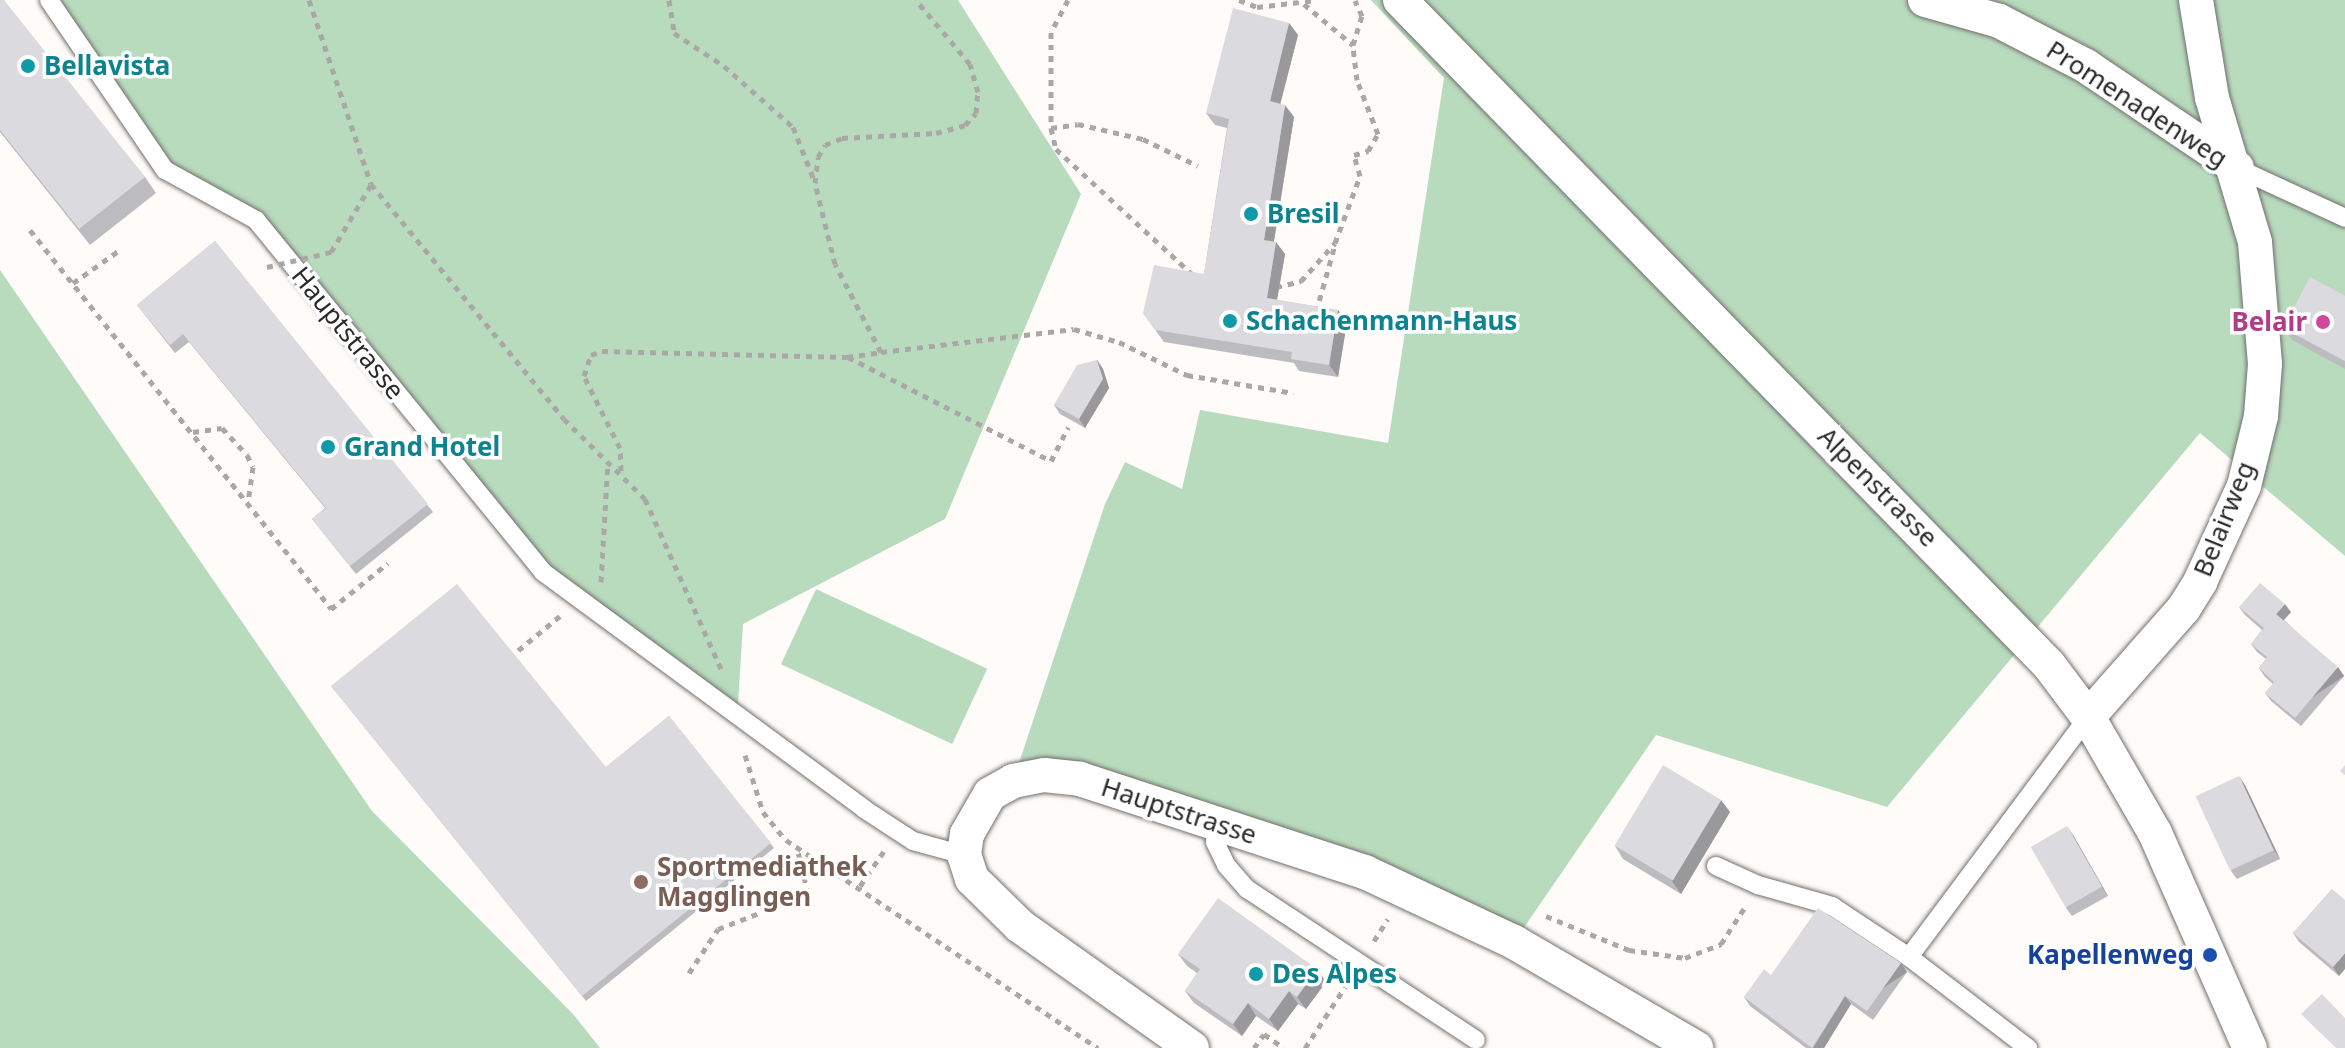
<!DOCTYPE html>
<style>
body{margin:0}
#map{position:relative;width:2345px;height:1048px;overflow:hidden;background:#fefbf8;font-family:"Noto Sans",sans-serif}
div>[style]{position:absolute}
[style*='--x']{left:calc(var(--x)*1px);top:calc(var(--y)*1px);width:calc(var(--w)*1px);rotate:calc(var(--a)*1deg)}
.green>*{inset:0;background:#b8dbbe;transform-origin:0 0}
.path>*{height:5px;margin-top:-2.5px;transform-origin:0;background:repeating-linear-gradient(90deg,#aaa8a6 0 6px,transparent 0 12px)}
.roads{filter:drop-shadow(0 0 2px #726f6d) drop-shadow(0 0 2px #726f6d)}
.service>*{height:18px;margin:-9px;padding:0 9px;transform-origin:9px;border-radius:9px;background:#fff}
.minor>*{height:34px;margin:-17px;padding:0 17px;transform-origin:17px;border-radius:17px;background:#fff}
.path-bridge>*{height:5px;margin-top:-2.5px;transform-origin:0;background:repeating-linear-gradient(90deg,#aaa8a6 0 6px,transparent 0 12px)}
.wall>*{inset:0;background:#bcbcc0}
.shaded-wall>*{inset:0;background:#99999c;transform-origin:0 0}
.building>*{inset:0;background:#dbdbdf;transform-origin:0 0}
.dots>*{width:22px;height:22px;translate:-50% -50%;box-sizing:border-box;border:4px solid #fff;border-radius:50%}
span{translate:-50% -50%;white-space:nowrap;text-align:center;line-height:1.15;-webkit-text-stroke:7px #fff;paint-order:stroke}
.culture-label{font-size:26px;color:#0d838f;font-weight:700}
.left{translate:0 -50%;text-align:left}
.street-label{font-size:26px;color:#2b2a29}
.hotel-label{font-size:26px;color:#b23c85;font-weight:700}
.right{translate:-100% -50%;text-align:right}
.education-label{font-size:26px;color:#785e54;font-weight:700}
.transit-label{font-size:26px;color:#164399;font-weight:700}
</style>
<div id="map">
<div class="green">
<i style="clip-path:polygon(49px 0,958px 0,1081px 194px,945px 519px,743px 624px,737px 720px,578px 602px,256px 220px,165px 170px)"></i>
<i style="clip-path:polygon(1371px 0,2345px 0,2345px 556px,2200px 433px,1887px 807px,1656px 735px,1514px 942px,1218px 823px,1013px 781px,1105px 504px,1125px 462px,1182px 489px,1200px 410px,1388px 443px,1444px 78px)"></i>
<i style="clip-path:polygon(0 270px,372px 811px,573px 1014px,600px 1048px,0 1048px)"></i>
<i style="left:816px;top:589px;width:189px;height:83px;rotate:25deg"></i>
</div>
<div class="path">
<i style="--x:309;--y:0;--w:194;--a:71.4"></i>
<i style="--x:371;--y:184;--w:304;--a:50.6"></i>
<i style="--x:564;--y:419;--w:114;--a:44.6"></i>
<i style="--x:645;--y:499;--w:186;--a:65.9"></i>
<i style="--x:669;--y:0;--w:33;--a:81"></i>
<i style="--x:674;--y:33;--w:60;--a:33.4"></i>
<i style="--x:724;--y:66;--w:92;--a:41.5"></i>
<i style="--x:793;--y:127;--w:57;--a:68.4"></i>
<i style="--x:1068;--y:0;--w:36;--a:118"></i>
<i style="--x:1051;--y:32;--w:96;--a:90"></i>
<i style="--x:1051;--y:128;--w:22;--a:77"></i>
<i style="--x:1056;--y:149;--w:185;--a:42.6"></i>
<i style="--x:1239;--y:0;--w:19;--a:21"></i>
<i style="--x:1257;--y:7;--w:60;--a:-6.7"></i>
<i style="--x:1304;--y:4;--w:64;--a:39.9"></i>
<i style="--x:1051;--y:128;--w:27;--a:-8"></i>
<i style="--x:1078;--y:124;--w:67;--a:13"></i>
<i style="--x:1143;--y:139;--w:61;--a:26.1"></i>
<i style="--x:30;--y:230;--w:484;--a:51.5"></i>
<i style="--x:331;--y:609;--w:73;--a:-38.9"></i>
<i style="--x:331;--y:252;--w:78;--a:-59.2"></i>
<i style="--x:73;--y:283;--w:59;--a:-35.3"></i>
<i style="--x:1276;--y:287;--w:26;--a:-13"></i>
<i style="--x:1301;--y:281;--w:51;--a:-48.2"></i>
<i style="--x:1335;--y:243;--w:72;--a:-69.5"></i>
<i style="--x:1360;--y:176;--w:22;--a:-106"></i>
<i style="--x:1354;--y:155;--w:15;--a:-16"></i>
<i style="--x:1368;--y:151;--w:20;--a:-60"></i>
<i style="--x:1378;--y:134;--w:58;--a:-111.3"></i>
<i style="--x:1357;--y:80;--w:35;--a:-97"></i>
<i style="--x:1353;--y:45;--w:30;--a:-73"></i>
<i style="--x:1362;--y:16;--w:17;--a:-114"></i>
<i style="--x:1316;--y:312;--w:70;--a:-74.2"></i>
<i style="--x:881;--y:352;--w:194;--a:-6.8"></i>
<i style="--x:1074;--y:329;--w:47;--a:16.1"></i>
<i style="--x:1119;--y:342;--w:76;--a:25.9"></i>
<i style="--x:1187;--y:375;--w:108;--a:9.6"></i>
<i style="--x:848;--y:357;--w:228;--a:27.1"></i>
<i style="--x:1051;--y:461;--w:38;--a:-63"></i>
<i style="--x:193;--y:432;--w:29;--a:-8"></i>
<i style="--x:222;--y:428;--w:37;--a:47"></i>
<i style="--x:247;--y:455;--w:13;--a:63"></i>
<i style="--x:253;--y:467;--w:37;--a:98"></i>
<i style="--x:621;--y:471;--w:23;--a:-92"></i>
<i style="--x:620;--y:448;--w:80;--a:-116.6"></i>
<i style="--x:584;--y:376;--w:22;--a:-72"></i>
<i style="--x:591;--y:355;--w:12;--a:-20"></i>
<i style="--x:602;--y:351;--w:245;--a:1.4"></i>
<i style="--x:847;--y:357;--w:34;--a:-8"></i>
<i style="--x:881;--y:352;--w:99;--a:-117.6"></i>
<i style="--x:835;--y:264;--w:83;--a:-103.9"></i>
<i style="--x:815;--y:183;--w:26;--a:-83"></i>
<i style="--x:818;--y:157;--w:14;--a:-60"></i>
<i style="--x:825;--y:145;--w:18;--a:-22"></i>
<i style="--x:842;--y:138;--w:94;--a:-3"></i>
<i style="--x:936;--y:133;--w:30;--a:-15"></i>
<i style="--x:965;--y:125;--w:16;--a:-47"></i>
<i style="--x:976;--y:113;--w:21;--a:-85"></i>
<i style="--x:978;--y:92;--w:29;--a:-106"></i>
<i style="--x:970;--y:64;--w:84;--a:-130.2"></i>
<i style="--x:601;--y:582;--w:120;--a:-86.7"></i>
<i style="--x:509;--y:658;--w:66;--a:-39.5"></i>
<i style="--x:745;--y:755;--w:60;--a:72.5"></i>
<i style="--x:763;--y:812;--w:36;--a:51"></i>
<i style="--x:786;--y:840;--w:375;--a:33.7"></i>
<i style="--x:860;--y:886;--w:42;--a:-55.6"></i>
<i style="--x:1546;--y:916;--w:90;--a:22.3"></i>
<i style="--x:1629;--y:950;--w:57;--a:8.1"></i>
<i style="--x:1685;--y:958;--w:39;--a:-21"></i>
<i style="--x:1721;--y:944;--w:44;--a:-57"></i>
<i style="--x:1374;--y:941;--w:26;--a:-58"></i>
<i style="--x:689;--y:973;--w:53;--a:-56.6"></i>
<i style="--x:718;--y:929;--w:97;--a:-21.3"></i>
<i style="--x:808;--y:894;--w:48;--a:-103.2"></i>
<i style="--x:1254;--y:1048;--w:17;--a:-54"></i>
<i style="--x:1264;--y:1034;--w:24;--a:35"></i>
<i style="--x:1305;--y:1048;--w:73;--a:-56.7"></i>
</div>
<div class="roads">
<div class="service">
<i style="--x:49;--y:0;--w:206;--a:55.7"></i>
<i style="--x:165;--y:170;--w:104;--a:28.8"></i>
<i style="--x:256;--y:220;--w:454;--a:50.8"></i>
<i style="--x:543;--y:572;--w:399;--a:36.4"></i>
<i style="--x:864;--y:809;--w:59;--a:33.1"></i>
<i style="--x:913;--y:841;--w:53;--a:15.4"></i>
<i style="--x:2237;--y:168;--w:119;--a:24.8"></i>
<i style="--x:1218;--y:823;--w:19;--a:99"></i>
<i style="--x:1215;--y:842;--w:25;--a:64"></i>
<i style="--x:1226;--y:865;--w:32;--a:49"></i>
<i style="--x:1247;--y:889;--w:274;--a:33.4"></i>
<i style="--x:1716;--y:866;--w:46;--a:24.3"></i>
<i style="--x:1758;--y:885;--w:77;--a:15.8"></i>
<i style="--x:1832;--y:906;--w:92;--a:33.5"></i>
<i style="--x:1909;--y:957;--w:299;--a:-53.3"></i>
<i style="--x:1909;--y:957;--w:150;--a:37.4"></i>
</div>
<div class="minor">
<i style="--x:1400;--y:0;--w:929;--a:45.7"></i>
<i style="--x:2049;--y:665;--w:65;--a:53.1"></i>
<i style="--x:2088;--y:717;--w:134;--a:60"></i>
<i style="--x:2155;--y:833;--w:235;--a:66.2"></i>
<i style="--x:1925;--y:0;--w:77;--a:15.8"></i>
<i style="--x:1999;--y:21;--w:98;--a:27.3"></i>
<i style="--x:2086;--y:66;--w:182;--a:34"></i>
<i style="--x:2088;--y:717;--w:145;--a:-48.6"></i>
<i style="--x:2184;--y:608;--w:31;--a:-58"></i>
<i style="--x:2200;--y:582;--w:106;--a:-65.4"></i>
<i style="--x:2244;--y:486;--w:72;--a:-76.3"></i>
<i style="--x:2261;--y:416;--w:52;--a:-85.6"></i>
<i style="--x:2265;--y:364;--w:122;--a:-94.7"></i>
<i style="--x:2255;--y:242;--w:150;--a:-106.6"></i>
<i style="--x:2212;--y:98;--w:99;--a:-99.3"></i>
<i style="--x:1192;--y:1048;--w:211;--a:-144.7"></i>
<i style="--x:1020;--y:926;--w:67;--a:-135.6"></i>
<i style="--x:972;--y:879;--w:25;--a:-108"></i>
<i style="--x:964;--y:855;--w:21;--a:-82"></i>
<i style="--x:967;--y:834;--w:46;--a:-60.1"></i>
<i style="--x:990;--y:794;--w:26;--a:-29"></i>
<i style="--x:1013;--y:781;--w:32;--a:-11"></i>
<i style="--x:1044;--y:775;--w:36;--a:6"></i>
<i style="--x:1080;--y:779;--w:300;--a:18.1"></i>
<i style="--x:1365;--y:872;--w:165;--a:25.2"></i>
<i style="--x:1514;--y:942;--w:211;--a:30.2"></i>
</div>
</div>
<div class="path-bridge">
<i style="--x:267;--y:267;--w:66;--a:-13.2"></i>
</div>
<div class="wall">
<i style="clip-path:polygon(0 0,145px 177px,156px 193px,90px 245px,0 132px)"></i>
<i style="clip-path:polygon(1289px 23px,1298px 35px,1280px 104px,1294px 117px,1274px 242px,1285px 254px,1277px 300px,1338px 310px,1347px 322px,1338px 377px,1299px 371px,1294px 363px,1164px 342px,1143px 313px,1204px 274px,1227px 128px,1215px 125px,1206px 113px)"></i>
<i style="clip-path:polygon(215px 241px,433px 512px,356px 574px,312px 519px,325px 508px,189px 342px,175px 353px,137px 305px)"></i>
<i style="clip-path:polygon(2345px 296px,2345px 369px,2292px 340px,2283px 328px)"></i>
<i style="clip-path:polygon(1097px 360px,1103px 369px,1109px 388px,1085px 428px,1060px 414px,1054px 405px)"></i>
<i style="clip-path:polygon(2239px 607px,2291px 612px,2284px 620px,2344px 676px,2301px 726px,2271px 701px,2265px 693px,2273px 684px,2265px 677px,2259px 668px,2266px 659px,2257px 652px,2251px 644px,2262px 630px,2245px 615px)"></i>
<i style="clip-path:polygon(331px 686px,606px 767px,669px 716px,774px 848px,586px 1001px)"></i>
<i style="clip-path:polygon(2245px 785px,2280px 859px,2237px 879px,2231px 871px)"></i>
<i style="clip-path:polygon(1730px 812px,1681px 894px,1623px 859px,1615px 846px)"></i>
<i style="clip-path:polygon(2073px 835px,2108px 896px,2072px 916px,2066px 908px)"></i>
<i style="clip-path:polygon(2332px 889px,2339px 976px,2299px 942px,2293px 933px)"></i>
<i style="clip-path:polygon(1178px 954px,1317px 969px,1326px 982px,1306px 1009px,1298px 1004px,1278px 1031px,1256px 1016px,1242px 1036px,1194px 1003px,1185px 991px,1197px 973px,1187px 966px)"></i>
<i style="clip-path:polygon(1907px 972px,1873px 1020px,1851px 1004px,1824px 1048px,1806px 1048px,1750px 1006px,1744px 997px,1771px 975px)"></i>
</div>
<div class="shaded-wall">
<i style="clip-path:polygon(1289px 23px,1298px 35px,1278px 113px,1270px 101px)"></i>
<i style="clip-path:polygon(1285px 105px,1294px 117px,1272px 252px,1264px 240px)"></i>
<i style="clip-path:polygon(1276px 242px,1285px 254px,1275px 311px,1267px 298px)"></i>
<i style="clip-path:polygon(1338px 310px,1347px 322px,1338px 377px,1329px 365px)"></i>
<i style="clip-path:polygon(1097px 360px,1103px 369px,1109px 388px,1085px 428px,1079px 419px)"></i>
<i style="clip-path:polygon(2285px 604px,2291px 612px,2282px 622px,2276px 614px)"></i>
<i style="left:2338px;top:667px;width:11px;height:67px;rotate:56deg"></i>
<i style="clip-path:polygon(2239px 776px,2245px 785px,2280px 859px,2274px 850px)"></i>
<i style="clip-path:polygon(1721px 800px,1730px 812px,1681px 894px,1672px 881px)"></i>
<i style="clip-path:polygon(2067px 826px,2073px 835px,2108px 896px,2102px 887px)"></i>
<i style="clip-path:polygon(2345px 953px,2345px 969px,2339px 976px,2333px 967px)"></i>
<i style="left:1901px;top:963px;width:11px;height:59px;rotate:56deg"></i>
<i style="clip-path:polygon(1317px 969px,1326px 982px,1306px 1009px,1297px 997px)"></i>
<i style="clip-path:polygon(1289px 991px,1298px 1004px,1278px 1031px,1269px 1019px)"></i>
<i style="clip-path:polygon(1845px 996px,1851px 1004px,1824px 1048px,1813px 1048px)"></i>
<i style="clip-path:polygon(1248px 1003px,1256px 1016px,1242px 1036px,1233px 1024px)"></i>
</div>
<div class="building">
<i style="clip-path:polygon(0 0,4px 0,145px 177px,79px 229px,0 130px)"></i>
<i style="clip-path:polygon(1233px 8px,1289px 23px,1270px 101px,1285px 105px,1264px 240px,1276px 242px,1267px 298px,1338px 310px,1329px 365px,1291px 359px,1292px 352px,1155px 330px,1143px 313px,1154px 265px,1204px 274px,1229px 119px,1206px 113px)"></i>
<i style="clip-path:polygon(215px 241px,428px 504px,350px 566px,312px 519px,326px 508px,183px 334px,170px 345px,137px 305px)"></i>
<i style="clip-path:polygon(2310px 277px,2345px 296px,2345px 361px,2283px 328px)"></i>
<i style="clip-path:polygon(1097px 360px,1103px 379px,1079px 419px,1054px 405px,1077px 365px)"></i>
<i style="clip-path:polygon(2260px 583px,2285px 604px,2276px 614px,2338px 667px,2295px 718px,2265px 693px,2274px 682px,2259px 668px,2267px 657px,2251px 644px,2269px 622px,2264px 628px,2239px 607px)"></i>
<i style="clip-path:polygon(457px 584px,606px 767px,669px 716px,771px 843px,582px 996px,331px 686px)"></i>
<i style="left:1663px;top:765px;width:68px;height:94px;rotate:31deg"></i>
<i style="clip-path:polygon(2345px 765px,2345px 775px,2340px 771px)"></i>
<i style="left:2239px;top:776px;width:82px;height:48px;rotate:65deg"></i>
<i style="left:2067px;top:826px;width:70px;height:42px;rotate:60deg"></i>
<i style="clip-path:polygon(2332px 889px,2345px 900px,2345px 953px,2333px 967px,2293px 933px)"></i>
<i style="clip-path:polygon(1218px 898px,1317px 969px,1297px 997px,1289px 991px,1269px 1019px,1248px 1003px,1233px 1024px,1185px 991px,1200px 969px,1178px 954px)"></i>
<i style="clip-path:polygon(1818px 908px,1901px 963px,1867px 1011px,1845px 996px,1812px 1048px,1744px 997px,1764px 969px,1771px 975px)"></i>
<i style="clip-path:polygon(2322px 994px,2345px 1018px,2345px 1048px,2336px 1048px,2301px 1014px)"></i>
</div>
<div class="dots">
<i style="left:28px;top:66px;background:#0f9aa8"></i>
<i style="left:1251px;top:214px;background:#0f9aa8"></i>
<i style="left:1230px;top:321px;background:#0f9aa8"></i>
<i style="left:2323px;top:322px;background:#d1479c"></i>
<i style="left:328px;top:447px;background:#0f9aa8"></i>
<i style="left:641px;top:882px;background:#8d6e63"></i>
<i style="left:2210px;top:955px;background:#1a4fb4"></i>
<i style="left:1256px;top:974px;background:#0f9aa8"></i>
</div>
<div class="culture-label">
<span class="left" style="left:44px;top:66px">Bellavista</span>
<span class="left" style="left:1267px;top:214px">Bresil</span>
<span class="left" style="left:1246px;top:321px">Schachenmann-Haus</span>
<span class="left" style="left:344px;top:447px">Grand Hotel</span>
<span class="left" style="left:1272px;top:974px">Des Alpes</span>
</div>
<div class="street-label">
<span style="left:2137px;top:104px;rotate:33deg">Promenadenweg</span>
<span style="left:348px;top:333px;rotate:51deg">Hauptstrasse</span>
<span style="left:1878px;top:487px;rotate:45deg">Alpenstrasse</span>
<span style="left:2224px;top:519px;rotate:-68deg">Belairweg</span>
<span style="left:1179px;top:811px;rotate:18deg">Hauptstrasse</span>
</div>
<div class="hotel-label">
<span class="right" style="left:2307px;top:322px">Belair</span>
</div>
<div class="education-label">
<span class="left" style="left:657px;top:882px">Sportmediathek<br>Magglingen</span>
</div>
<div class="transit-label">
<span class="right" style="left:2194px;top:955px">Kapellenweg</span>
</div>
</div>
